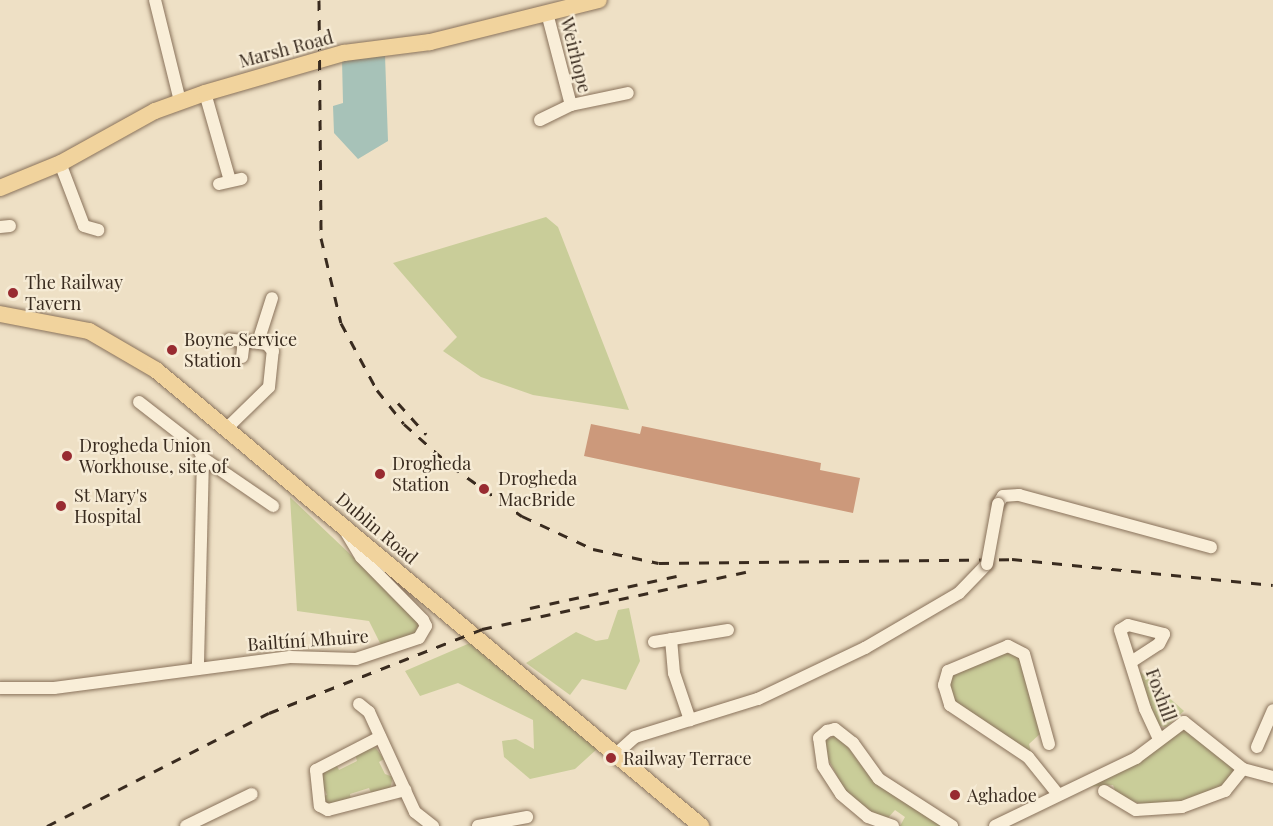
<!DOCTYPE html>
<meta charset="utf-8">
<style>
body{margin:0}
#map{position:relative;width:1273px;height:826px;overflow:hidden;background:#eee0c5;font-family:"Playfair Display",serif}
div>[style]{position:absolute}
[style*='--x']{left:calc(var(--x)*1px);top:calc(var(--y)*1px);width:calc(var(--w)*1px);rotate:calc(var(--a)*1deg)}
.green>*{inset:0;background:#c9cd99}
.water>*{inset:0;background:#a7c2b8}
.building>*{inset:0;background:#cc997b}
.roads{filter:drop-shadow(0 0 2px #89725b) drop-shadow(0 0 2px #89725b)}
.minor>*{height:12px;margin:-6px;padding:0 6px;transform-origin:6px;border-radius:6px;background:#f9eed8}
.major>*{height:16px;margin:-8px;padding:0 8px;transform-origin:8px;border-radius:8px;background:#f1d39d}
.rail>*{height:3px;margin-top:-1.5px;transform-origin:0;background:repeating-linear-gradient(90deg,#392b1f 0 10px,transparent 0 20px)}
.bridges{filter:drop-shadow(0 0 2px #89725b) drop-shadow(0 0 2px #89725b)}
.minor-bridge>*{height:12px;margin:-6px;padding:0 6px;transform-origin:6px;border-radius:6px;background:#f9eed8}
.dots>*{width:16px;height:16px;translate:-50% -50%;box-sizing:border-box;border:3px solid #f6ebd5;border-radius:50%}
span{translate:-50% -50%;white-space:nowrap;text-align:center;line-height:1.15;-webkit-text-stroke:4.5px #f6ebd5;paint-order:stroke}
.street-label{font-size:18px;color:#392b1f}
.poi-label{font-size:18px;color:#392b1f}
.left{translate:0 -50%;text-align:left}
</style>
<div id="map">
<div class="green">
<i style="clip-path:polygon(546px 217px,558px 227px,629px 410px,533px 395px,481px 377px,443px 351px,457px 337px,393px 263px)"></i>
<i style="clip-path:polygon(290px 497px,413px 614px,419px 624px,415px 634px,382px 647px,369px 621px,297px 611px)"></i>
<i style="clip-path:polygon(629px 608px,640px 661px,626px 690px,582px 679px,570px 695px,526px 663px,576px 632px,596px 641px,608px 639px,618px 610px)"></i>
<i style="clip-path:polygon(470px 643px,597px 749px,575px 769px,530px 779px,504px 757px,502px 741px,516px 739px,534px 749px,533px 720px,458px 683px,420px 696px,405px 671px)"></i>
<i style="clip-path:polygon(1004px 652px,1019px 657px,1041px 733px,1029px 744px,1031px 752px,955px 704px,948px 688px,950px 677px)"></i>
<i style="clip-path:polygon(1137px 669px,1184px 711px,1166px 727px,1156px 725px)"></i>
<i style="clip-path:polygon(1182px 728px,1190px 728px,1234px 770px,1227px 783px,1207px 795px,1154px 808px,1117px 796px,1113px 785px,1085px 787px)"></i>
<i style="clip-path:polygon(838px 734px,870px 777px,947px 826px,900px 826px,905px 817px,895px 810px,887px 819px,863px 807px,846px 793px,824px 751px,824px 741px)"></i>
<i style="clip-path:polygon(375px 747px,384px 759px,379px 762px,385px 774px,393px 777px,390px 789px,372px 795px,369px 788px,350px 794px,351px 801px,328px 806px,320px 797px,327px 795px,318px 775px,336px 764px,339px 770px,357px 761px,355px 754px)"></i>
</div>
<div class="water">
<i style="clip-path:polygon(385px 55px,388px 141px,358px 159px,334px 133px,333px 106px,343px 103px,342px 60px)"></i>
</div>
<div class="building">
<i style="clip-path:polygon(591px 424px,640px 434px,642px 426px,821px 463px,820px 470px,860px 478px,853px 513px,584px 456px)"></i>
</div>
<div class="roads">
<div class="minor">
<i style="--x:155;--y:0;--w:104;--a:76.1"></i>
<i style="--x:547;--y:13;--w:95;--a:75.4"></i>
<i style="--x:205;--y:93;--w:91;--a:74.1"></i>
<i style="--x:540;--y:120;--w:34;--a:-26"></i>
<i style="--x:571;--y:105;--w:58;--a:-11.9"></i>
<i style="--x:60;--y:163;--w:67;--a:69.1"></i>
<i style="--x:84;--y:226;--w:15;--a:16"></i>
<i style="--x:219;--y:184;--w:23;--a:-13"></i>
<i style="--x:0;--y:227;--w:10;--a:-6"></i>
<i style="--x:258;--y:342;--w:46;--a:-72.3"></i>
<i style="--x:242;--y:357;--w:17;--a:-83"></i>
<i style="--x:139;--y:402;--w:75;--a:37.9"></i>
<i style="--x:198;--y:448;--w:11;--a:63"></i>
<i style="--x:203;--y:458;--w:211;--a:91.4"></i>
<i style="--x:226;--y:429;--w:60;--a:-44.3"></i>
<i style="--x:269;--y:387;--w:36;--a:-84"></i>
<i style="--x:273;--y:351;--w:9;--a:-131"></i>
<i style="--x:267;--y:344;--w:38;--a:-173"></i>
<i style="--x:203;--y:458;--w:85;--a:34.4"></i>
<i style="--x:998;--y:504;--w:9;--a:-58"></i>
<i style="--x:1003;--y:496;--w:16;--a:-4"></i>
<i style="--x:1019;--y:495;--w:199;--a:15.2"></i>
<i style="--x:671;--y:639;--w:34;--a:85"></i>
<i style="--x:674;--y:673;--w:50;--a:71.2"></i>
<i style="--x:654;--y:642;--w:75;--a:-9.2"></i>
<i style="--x:1131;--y:662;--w:33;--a:-33"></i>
<i style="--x:1159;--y:644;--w:11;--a:-63"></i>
<i style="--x:1164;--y:634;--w:37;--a:-166"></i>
<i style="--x:1128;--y:625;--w:9;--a:148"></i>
<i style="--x:1120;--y:630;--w:83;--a:72.4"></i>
<i style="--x:1145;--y:709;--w:33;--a:65"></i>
<i style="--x:0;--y:688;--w:54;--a:0"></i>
<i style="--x:54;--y:688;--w:238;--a:-7.5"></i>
<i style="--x:290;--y:657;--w:66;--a:1.7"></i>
<i style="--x:356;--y:659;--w:66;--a:-18.4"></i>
<i style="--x:419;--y:638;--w:14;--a:-60"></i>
<i style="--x:426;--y:626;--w:7;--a:-117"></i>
<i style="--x:423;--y:620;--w:88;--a:-134.5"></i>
<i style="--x:361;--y:557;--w:31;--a:-121"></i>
<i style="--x:359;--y:704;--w:13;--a:39"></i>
<i style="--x:369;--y:712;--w:110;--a:65.3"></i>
<i style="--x:415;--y:812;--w:23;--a:38"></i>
<i style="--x:380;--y:737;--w:72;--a:152.7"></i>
<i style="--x:316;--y:770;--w:36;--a:84"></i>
<i style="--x:320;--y:806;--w:9;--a:27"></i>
<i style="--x:328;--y:810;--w:80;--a:-14.6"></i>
<i style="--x:1049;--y:744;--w:93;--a:-105.5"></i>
<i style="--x:1024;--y:654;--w:18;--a:-153"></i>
<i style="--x:1008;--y:646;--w:65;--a:157.4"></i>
<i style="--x:948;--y:671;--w:15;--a:106"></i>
<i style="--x:944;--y:685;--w:21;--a:73"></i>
<i style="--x:950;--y:705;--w:94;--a:33.7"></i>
<i style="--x:1028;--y:757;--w:45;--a:51.3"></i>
<i style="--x:1257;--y:747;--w:40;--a:-66.6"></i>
<i style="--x:616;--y:754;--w:25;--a:-42"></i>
<i style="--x:635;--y:737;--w:129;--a:-17.2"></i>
<i style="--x:758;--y:699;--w:119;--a:-25.5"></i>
<i style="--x:865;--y:648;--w:109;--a:-30.3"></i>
<i style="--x:959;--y:593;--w:40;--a:-46"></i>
<i style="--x:1104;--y:791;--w:37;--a:31"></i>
<i style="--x:1136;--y:810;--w:46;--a:-3.7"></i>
<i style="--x:1182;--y:807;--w:46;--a:-20.4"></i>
<i style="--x:1225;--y:791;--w:28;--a:-51"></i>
<i style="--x:186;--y:826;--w:73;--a:-25.9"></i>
<i style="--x:478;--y:826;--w:50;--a:-10.4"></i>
<i style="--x:893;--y:826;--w:27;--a:-160"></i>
<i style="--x:868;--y:817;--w:35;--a:-140"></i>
<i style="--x:841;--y:794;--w:33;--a:-123"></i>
<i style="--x:823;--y:766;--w:28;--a:-98"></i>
<i style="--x:819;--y:738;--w:11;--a:-41"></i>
<i style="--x:827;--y:731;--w:8;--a:-14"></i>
<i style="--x:835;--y:729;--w:23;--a:38"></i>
<i style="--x:853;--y:743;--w:44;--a:54.2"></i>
<i style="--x:879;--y:779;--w:87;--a:32.8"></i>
<i style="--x:995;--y:826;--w:157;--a:-25.7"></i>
<i style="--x:1136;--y:758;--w:60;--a:-36.9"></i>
<i style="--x:1184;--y:722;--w:75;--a:38.5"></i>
<i style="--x:1243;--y:769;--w:31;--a:15"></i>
</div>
<div class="major">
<i style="--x:0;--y:188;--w:66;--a:-22.3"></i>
<i style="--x:61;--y:163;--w:107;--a:-29"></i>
<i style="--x:155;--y:111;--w:53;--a:-19.8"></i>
<i style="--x:205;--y:93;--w:145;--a:-16.1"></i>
<i style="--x:344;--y:53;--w:87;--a:-7.3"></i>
<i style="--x:430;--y:42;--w:174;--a:-14"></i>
<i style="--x:0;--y:314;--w:91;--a:10.8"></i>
<i style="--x:89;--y:331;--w:78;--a:30.2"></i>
<i style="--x:156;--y:370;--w:711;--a:39.92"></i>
</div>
</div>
<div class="rail">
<i style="--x:319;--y:0;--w:238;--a:89.5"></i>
<i style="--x:321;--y:238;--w:87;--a:76.8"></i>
<i style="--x:341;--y:323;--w:76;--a:61.8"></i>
<i style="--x:377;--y:390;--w:43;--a:51.5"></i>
<i style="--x:404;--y:424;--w:63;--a:41.8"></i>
<i style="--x:451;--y:466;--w:87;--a:35.2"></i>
<i style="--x:522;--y:516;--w:78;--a:24.9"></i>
<i style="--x:593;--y:549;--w:67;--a:12"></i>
<i style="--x:659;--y:563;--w:353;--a:-0.6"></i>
<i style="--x:1012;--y:559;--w:262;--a:5.7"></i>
<i style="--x:398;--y:403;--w:42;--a:47.9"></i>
<i style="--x:530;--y:608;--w:150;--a:-12.3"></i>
<i style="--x:47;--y:826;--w:249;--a:-27"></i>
<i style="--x:269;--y:713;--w:229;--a:-21.5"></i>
<i style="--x:482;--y:629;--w:280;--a:-12.2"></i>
</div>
<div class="bridges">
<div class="minor-bridge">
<i style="--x:987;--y:564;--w:61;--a:-79.6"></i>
</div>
</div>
<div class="dots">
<i style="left:13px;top:293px;background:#982b31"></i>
<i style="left:172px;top:350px;background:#982b31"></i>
<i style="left:67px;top:456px;background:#982b31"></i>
<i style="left:380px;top:474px;background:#982b31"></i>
<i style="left:484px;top:489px;background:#982b31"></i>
<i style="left:61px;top:506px;background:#982b31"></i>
<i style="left:611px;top:758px;background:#982b31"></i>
<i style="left:955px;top:795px;background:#982b31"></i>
</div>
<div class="street-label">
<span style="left:286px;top:49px;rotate:-15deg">Marsh Road</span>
<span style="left:576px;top:55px;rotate:76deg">Weirhope</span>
<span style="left:377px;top:528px;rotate:40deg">Dublin Road</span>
<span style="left:308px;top:640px;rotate:-4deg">Bailtíní Mhuire</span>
<span style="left:1161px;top:695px;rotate:70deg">Foxhill</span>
</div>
<div class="poi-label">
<span class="left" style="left:25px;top:293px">The Railway<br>Tavern</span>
<span class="left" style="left:184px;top:350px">Boyne Service<br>Station</span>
<span class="left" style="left:79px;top:456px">Drogheda Union<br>Workhouse, site of</span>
<span class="left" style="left:392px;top:474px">Drogheda<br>Station</span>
<span class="left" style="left:498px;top:489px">Drogheda<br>MacBride</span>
<span class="left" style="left:74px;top:506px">St Mary's<br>Hospital</span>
<span class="left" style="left:623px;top:758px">Railway Terrace</span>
<span class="left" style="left:967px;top:795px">Aghadoe</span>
</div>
</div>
